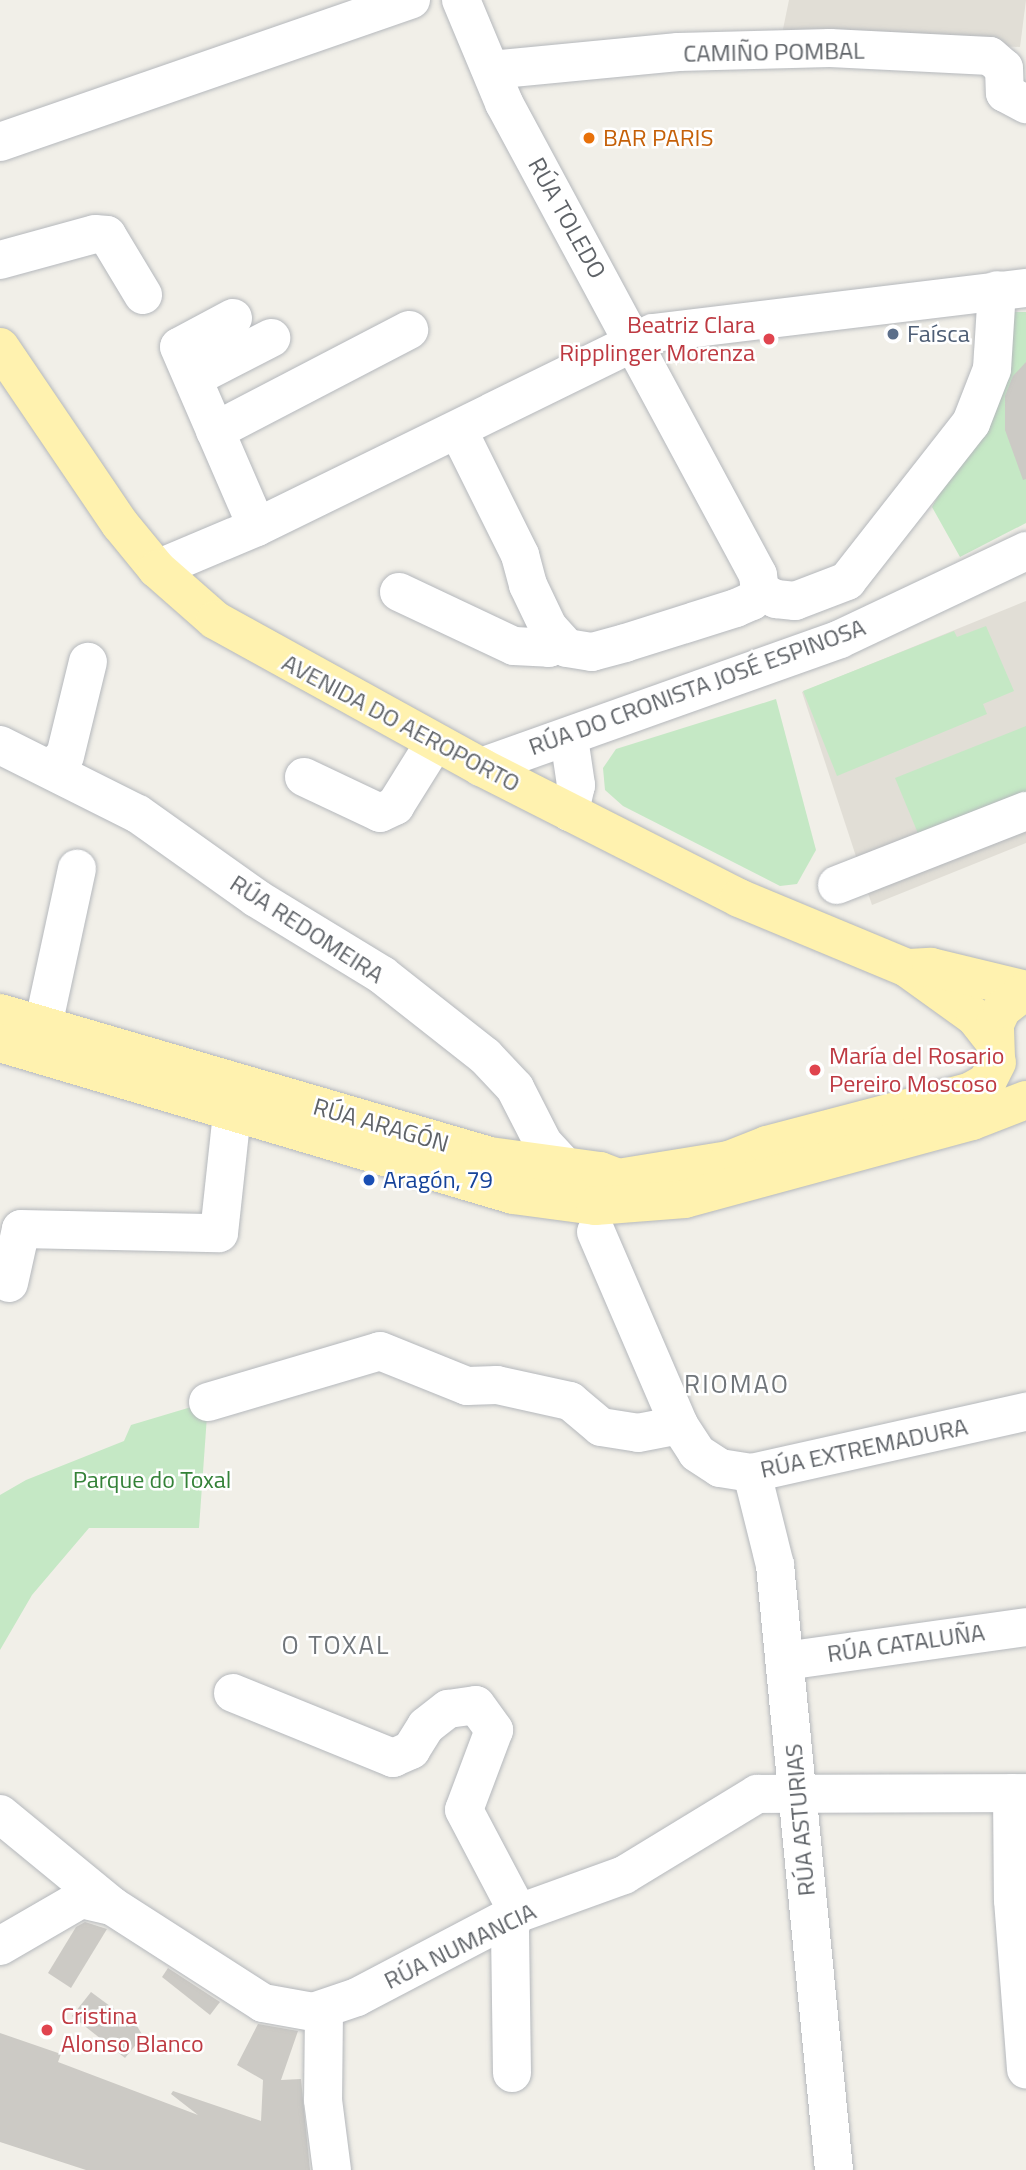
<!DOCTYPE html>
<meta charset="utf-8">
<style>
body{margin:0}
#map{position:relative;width:1026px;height:2170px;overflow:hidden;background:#f1efe8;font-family:"Titillium Web",sans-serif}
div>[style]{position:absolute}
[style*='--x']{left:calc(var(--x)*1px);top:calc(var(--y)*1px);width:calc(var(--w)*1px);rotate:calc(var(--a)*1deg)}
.education>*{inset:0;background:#e1ded6}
.green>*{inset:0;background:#c5e8c5}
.building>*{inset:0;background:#cccac5}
.roads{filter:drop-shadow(0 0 2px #b5b8bc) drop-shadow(0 0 2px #b5b8bc)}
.minor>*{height:38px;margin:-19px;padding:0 19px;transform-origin:19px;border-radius:19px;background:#fff}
.major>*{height:38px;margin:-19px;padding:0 19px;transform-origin:19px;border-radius:19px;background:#fff2af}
.dots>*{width:19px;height:19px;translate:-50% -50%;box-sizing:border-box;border:4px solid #fff;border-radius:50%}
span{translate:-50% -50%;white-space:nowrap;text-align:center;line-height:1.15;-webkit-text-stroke:5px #fff;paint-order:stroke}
.street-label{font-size:24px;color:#5f6368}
.food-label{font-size:24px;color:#c56008}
.left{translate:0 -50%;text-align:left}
.health-label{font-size:24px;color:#be3a42}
.right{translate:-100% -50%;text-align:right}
.service-label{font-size:24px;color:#4e5e75}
.transit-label{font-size:24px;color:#164399}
.park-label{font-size:24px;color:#348238}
.neighbourhood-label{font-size:26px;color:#70757a;letter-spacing:2px}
</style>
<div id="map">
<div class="education">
<i style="clip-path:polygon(789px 0,1026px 0,1020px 47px,782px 34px)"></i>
<i style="clip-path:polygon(1026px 601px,1026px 843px,872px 905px,802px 692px)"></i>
</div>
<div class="green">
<i style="clip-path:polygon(1011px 312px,1026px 312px,1026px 523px,960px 557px,932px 507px,994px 395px)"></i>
<i style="clip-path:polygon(986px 626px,1014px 691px,983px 704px,987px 714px,837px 776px,803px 691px,954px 631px,957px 637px)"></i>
<i style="clip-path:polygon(776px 699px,816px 850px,797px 884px,780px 886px,623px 806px,605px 790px,603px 768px,616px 749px)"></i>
<i style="clip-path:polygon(1026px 726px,1026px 801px,922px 843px,895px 778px)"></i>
<i style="clip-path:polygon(208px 1402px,199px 1528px,89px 1528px,32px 1595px,0 1650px,0 1495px,26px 1480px,124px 1441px,131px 1425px)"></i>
</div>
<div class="building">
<i style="clip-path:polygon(1026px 362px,1026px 479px,1023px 480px,1005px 430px,1005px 396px,1013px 376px)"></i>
<i style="clip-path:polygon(85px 1922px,107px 1929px,71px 1988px,48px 1973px,76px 1927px)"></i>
<i style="clip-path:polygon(168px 1968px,220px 2002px,210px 2015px,162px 1977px)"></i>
<i style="clip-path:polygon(91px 1992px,137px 2026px,143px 2036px,125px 2058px,72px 2016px)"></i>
<i style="clip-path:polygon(258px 2024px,298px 2031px,281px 2080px,301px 2079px,310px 2170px,86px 2170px,0 2142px,0 2033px,61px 2054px,58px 2062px,198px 2115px,171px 2094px,173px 2091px,261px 2121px,263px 2080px,237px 2065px)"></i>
</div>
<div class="roads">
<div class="minor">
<i style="--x:461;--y:0;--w:112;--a:67.3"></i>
<i style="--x:504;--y:103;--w:536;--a:61.71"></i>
<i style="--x:758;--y:575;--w:16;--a:83"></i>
<i style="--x:491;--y:70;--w:188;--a:-5.5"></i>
<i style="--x:678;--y:52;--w:152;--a:-1.5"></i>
<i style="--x:830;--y:48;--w:160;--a:2.9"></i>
<i style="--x:990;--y:56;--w:18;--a:41"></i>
<i style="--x:1004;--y:68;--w:25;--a:88"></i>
<i style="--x:1005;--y:93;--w:24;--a:28"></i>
<i style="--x:0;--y:142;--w:435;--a:-19.1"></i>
<i style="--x:0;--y:260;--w:98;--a:-15.3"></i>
<i style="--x:95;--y:234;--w:12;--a:5"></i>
<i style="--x:107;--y:235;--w:70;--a:59"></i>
<i style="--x:233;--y:318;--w:61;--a:151.8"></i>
<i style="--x:179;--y:347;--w:196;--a:66.6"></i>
<i style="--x:193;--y:378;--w:88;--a:-27.1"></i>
<i style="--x:458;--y:430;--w:140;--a:63.6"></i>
<i style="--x:520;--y:555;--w:31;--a:75"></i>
<i style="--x:528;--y:585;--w:47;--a:64.5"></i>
<i style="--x:548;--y:627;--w:28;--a:48"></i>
<i style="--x:567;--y:648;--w:25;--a:9"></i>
<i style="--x:592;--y:652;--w:34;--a:-15"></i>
<i style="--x:625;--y:643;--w:116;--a:-17.5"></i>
<i style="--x:736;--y:608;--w:17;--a:-24"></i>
<i style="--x:752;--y:601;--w:13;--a:-51"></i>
<i style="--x:215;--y:431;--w:219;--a:-27.5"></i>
<i style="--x:157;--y:569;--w:108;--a:-22.8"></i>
<i style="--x:257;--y:527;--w:441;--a:-26.1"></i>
<i style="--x:653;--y:333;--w:376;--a:-6.9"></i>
<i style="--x:760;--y:591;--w:18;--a:27"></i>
<i style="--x:776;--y:599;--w:19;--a:6"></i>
<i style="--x:795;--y:601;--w:56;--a:-21"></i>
<i style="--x:847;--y:581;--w:201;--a:-51.9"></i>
<i style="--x:971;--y:423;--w:58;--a:-68.7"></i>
<i style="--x:992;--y:369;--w:79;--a:-86.4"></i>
<i style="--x:399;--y:592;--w:127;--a:25.2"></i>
<i style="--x:514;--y:646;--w:35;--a:3"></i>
<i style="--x:549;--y:648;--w:11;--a:-34"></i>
<i style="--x:569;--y:738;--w:48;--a:81.5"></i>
<i style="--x:576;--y:785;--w:28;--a:103"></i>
<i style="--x:0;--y:745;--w:154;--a:26.6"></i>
<i style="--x:138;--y:814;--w:145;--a:35.4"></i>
<i style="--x:256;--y:898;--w:148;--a:31.4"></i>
<i style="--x:382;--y:975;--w:131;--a:38.2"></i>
<i style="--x:485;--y:1056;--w:44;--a:46.8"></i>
<i style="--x:515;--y:1088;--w:62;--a:63"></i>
<i style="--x:543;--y:1143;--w:34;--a:47"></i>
<i style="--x:481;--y:767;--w:381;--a:-19.6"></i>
<i style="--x:840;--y:639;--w:206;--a:-25.3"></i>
<i style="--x:51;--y:768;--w:18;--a:-41"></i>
<i style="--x:65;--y:756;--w:97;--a:-76.3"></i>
<i style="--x:304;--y:777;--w:84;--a:25.3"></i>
<i style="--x:380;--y:813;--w:17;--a:-25"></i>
<i style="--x:395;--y:806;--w:75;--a:-58"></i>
<i style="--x:837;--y:885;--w:203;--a:-21.4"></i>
<i style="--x:43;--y:1026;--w:161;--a:-77.8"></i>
<i style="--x:596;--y:1232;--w:210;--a:66.7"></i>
<i style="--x:679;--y:1425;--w:33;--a:57"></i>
<i style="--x:697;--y:1453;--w:27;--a:33"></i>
<i style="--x:720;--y:1468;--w:32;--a:9"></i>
<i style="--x:752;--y:1473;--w:281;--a:-12.6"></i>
<i style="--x:9;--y:1283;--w:55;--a:-77.5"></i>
<i style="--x:21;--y:1229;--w:198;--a:1.2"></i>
<i style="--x:219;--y:1233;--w:121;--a:-83.8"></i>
<i style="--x:208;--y:1402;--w:179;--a:-16.5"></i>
<i style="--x:380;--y:1351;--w:94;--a:21.9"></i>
<i style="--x:467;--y:1386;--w:30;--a:-2"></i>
<i style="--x:497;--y:1385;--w:75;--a:12.4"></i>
<i style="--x:570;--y:1401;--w:40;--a:40"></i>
<i style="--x:601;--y:1427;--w:37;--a:9"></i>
<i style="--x:638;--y:1433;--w:42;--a:-11"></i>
<i style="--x:752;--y:1473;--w:95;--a:76"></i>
<i style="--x:775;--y:1565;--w:608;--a:84.43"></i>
<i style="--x:785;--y:1661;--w:243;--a:-8"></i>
<i style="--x:233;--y:1693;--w:173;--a:22.1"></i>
<i style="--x:393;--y:1758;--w:20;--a:-24"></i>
<i style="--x:411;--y:1750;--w:28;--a:-58"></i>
<i style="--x:426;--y:1726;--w:28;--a:-38"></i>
<i style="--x:448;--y:1709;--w:28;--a:-8"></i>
<i style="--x:476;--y:1705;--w:31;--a:54"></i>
<i style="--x:494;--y:1730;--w:85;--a:110.6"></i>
<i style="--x:464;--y:1810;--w:107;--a:62.2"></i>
<i style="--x:514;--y:1905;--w:25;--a:99"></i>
<i style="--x:510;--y:1930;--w:143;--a:89.2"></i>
<i style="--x:1012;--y:1793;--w:107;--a:89.5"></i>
<i style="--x:1013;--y:1900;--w:170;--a:85.6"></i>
<i style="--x:0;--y:1814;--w:145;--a:39.4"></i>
<i style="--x:0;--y:1946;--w:94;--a:-30.1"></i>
<i style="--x:81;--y:1899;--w:32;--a:13"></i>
<i style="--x:112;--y:1906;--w:179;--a:32.7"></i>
<i style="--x:263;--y:2003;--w:51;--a:10.2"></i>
<i style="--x:313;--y:2012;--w:46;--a:-18.8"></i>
<i style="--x:357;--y:1997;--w:174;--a:-27.7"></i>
<i style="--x:511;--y:1916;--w:120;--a:-19.9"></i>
<i style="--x:624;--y:1875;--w:156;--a:-31.3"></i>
<i style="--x:757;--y:1794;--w:269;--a:-0.2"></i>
<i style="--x:324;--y:2010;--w:90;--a:90.6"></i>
<i style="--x:323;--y:2100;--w:71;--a:82.7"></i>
</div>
<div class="major">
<i style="--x:0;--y:347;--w:214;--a:55.9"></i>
<i style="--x:120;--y:524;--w:58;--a:50.6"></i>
<i style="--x:157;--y:569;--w:77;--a:41.3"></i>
<i style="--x:215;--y:620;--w:304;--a:28.9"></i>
<i style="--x:481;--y:767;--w:289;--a:26.9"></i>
<i style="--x:739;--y:898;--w:182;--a:22.6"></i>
<i style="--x:907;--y:968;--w:84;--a:35.8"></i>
<i style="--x:975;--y:1017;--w:29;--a:52"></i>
<i style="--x:909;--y:968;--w:22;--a:-3"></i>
<i style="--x:931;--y:967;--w:98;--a:13.6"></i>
<i style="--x:0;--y:1013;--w:510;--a:16.27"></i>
<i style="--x:490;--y:1156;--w:111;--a:7.8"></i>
<i style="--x:600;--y:1171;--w:19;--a:21"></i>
<i style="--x:618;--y:1178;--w:112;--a:-9.2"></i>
<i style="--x:729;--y:1160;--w:41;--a:-21.5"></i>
<i style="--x:767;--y:1145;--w:209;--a:-14.7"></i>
<i style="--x:969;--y:1092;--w:21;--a:-29"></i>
<i style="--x:987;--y:1082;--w:22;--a:-63"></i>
<i style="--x:0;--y:1043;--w:535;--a:16.5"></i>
<i style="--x:513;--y:1195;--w:83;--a:7.6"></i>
<i style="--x:595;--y:1206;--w:90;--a:-4.4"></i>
<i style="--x:685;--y:1199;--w:297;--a:-15.2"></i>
<i style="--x:972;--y:1121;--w:58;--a:-21.3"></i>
<i style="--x:996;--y:1058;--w:34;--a:-92"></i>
<i style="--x:995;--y:1024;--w:17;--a:-65"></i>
<i style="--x:1002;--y:1009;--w:31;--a:-38"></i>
</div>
</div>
<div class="dots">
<i style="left:589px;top:138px;background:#e8710a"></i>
<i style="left:893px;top:334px;background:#5c6f8a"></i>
<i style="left:769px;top:339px;background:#e0444e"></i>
<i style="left:815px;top:1070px;background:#e0444e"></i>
<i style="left:369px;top:1180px;background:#1a4fb4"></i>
<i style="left:47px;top:2030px;background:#e0444e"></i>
</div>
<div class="street-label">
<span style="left:774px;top:52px;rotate:-1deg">CAMIÑO POMBAL</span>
<span style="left:567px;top:218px;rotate:61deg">RÚA TOLEDO</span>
<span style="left:697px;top:687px;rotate:-20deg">RÚA DO CRONISTA JOSÉ ESPINOSA</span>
<span style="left:401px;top:723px;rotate:28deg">AVENIDA DO AEROPORTO</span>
<span style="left:307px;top:929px;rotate:33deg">RÚA REDOMEIRA</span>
<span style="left:381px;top:1125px;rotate:16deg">RÚA ARAGÓN</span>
<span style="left:864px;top:1448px;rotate:-12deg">RÚA EXTREMADURA</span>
<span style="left:906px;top:1643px;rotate:-8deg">RÚA CATALUÑA</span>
<span style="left:800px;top:1820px;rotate:-95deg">RÚA ASTURIAS</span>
<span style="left:460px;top:1946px;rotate:-26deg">RÚA NUMANCIA</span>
</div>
<div class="food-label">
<span class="left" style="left:603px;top:138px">BAR PARIS</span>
</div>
<div class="health-label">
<span class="right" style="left:755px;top:339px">Beatriz Clara<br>Ripplinger Morenza</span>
<span class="left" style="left:829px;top:1070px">María del Rosario<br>Pereiro Moscoso</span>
<span class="left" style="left:61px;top:2030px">Cristina<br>Alonso Blanco</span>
</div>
<div class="service-label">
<span class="left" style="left:907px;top:334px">Faísca</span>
</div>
<div class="transit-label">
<span class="left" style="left:383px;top:1180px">Aragón, 79</span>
</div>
<div class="park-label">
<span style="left:152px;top:1480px">Parque do Toxal</span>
</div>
<div class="neighbourhood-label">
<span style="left:737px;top:1384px">RIOMAO</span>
<span style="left:336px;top:1645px">O TOXAL</span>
</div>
</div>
